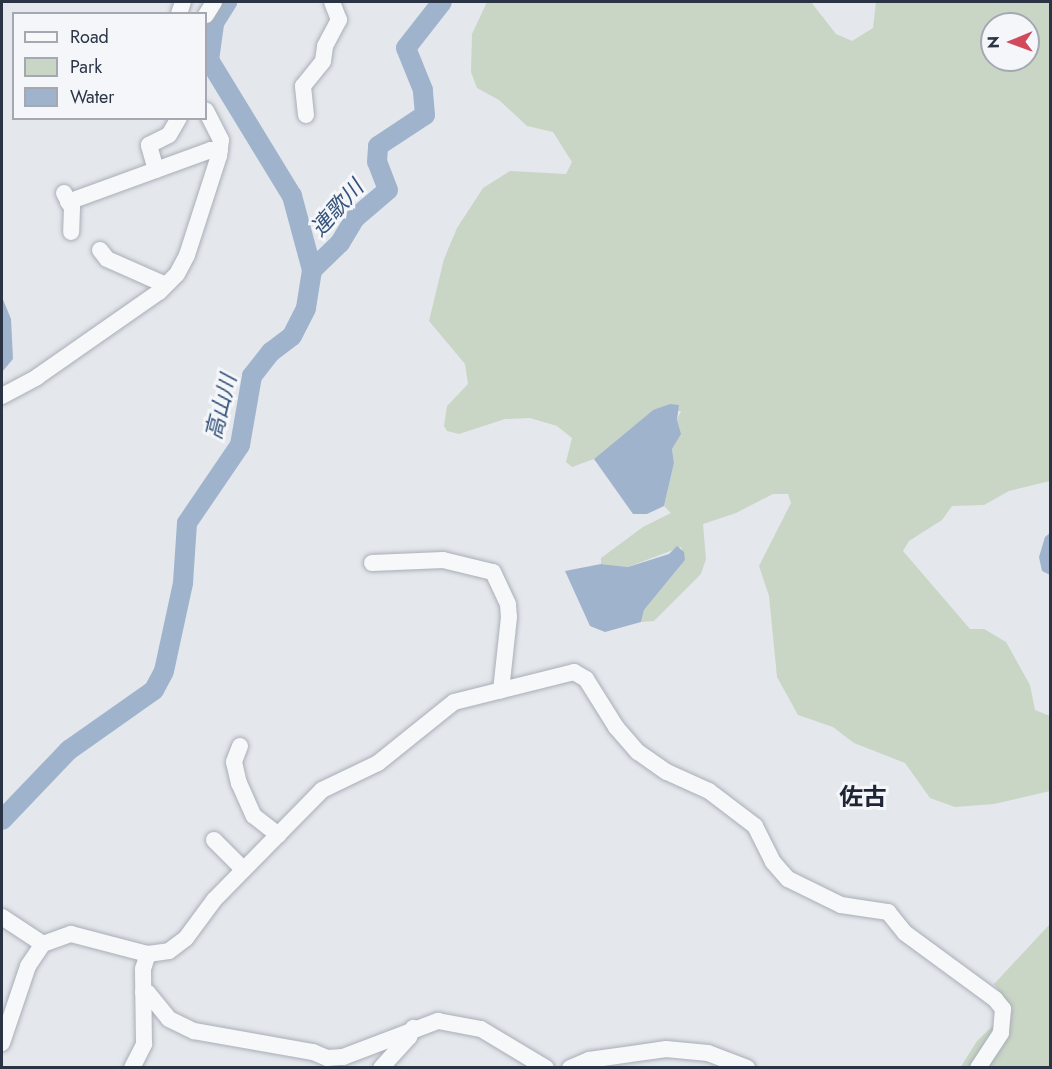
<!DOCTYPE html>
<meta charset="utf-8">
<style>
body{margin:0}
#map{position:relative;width:1052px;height:1069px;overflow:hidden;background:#e4e7ec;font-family:Jost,"Noto Sans JP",sans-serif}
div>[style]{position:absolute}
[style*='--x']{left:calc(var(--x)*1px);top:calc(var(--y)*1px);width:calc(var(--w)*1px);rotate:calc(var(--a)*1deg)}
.green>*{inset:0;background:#c9d6c5}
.water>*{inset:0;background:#9fb4cc}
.river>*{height:20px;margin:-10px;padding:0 10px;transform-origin:10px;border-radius:10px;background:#9fb4cc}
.roads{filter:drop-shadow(0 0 2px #a9aeb7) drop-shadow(0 0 2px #a9aeb7)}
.minor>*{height:16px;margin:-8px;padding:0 8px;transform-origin:8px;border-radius:8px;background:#f7f8fa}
span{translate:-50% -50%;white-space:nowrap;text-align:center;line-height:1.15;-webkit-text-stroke:6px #f4f6f9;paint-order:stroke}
.water-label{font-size:22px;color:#34527a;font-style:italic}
.quarter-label{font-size:24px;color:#1d2536;font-weight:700}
.frame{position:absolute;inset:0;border:3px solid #2b3445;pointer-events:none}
.legend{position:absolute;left:12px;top:12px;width:195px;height:108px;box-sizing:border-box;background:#f4f6f9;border:2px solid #a4a8b1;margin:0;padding:8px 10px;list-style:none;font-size:18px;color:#2b3445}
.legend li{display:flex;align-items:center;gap:12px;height:30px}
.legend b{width:30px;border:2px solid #a4a8b1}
.north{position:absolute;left:980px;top:12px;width:60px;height:60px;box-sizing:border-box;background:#f4f6f9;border:2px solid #a4a8b1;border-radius:50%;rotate:269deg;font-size:16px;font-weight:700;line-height:24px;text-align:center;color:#2b3445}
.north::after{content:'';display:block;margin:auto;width:21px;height:27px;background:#d1495b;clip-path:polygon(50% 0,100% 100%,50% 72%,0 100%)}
</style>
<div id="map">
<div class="green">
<i style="clip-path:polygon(evenodd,487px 2px,811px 2px,836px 34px,852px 41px,873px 28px,876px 2px,1050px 2px,1050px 481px,1009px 491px,984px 505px,952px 506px,942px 520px,909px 541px,903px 551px,970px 629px,984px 629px,1006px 642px,1030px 685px,1035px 710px,1050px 716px,1050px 791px,994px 804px,955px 807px,930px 798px,905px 763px,854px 743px,833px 727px,798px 715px,777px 677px,769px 596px,759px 566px,791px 503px,788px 494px,773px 494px,736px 513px,703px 524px,706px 559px,701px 574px,654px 621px,641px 622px,644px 610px,685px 560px,681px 547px,628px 567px,601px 564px,601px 558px,643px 527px,671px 513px,664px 506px,674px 463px,672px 449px,680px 434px,677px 420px,681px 411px,653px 410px,594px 459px,572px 467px,566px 462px,572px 438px,557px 426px,530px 418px,505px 419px,459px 434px,447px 431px,444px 426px,447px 406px,468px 384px,465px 364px,429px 321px,444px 259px,457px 228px,483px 188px,510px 171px,566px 174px,572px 162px,553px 132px,527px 126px,499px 100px,477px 88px,471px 72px,472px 34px,487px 2px,992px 24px,1028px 24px,1028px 60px,992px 60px,992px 24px)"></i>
<i style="clip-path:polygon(1050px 924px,1050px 1067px,960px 1068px,977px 1041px,1007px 1012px,1005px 999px,994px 984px)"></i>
</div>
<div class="water">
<i style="clip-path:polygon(2px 297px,11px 319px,13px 359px,2px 372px)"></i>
<i style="clip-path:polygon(670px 404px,679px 405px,677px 420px,681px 434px,672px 449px,674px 463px,664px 506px,647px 514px,633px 514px,594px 459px,653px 410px)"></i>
<i style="clip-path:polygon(1050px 533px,1050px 575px,1042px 571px,1039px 557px,1045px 537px)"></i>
<i style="clip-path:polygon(677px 546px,684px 552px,685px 560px,644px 610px,641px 622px,605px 632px,590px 626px,565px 571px,601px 564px,628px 567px,669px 554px)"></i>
</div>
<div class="river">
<i style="--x:312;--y:270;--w:39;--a:-44"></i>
<i style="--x:340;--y:243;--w:29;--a:-59"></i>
<i style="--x:355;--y:218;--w:43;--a:-40.3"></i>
<i style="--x:388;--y:190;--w:30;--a:-111"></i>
<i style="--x:377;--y:162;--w:16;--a:-86"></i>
<i style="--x:378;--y:146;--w:56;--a:-33.4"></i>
<i style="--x:425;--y:115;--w:25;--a:-95"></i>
<i style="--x:423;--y:90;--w:45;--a:-112"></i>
<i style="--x:406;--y:48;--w:58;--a:-52"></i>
<i style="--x:2;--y:820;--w:97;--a:-46.3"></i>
<i style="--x:69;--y:750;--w:104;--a:-35.2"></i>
<i style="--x:154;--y:690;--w:21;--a:-62"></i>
<i style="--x:164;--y:671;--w:90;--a:-77.8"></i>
<i style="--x:183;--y:583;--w:60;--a:-86.2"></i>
<i style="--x:187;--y:523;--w:94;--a:-55.8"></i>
<i style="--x:240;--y:445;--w:70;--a:-80.1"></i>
<i style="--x:252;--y:376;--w:31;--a:-52"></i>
<i style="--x:271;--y:352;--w:26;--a:-37"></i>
<i style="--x:292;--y:336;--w:31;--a:-63"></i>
<i style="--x:306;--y:308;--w:38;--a:-81"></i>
<i style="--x:312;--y:270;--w:77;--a:-105.1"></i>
<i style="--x:292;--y:196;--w:159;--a:-121.4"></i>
<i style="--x:209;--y:60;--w:37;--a:-82"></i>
<i style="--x:214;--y:23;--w:25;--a:-58"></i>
</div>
<div class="roads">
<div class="minor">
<i style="--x:179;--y:14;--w:13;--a:-72"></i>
<i style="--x:206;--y:15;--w:15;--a:-58"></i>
<i style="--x:306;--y:115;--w:29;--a:-96"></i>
<i style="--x:303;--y:86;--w:32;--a:-51"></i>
<i style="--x:323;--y:61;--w:15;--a:-82"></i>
<i style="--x:325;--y:46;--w:30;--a:-62"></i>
<i style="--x:339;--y:20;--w:19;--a:-111"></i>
<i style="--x:156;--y:170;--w:26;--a:-106"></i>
<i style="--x:149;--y:145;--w:22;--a:-27"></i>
<i style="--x:169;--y:135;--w:20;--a:-60"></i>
<i style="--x:64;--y:193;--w:17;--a:62"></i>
<i style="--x:72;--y:208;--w:24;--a:92"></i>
<i style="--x:68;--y:202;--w:152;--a:-20"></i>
<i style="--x:211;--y:150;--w:9;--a:0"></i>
<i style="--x:100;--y:250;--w:11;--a:52"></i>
<i style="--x:107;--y:259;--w:64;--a:23.8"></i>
<i style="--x:2;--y:396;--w:40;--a:-28"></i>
<i style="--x:37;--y:377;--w:149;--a:-34.9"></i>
<i style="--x:159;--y:292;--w:25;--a:-45"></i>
<i style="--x:177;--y:274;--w:21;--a:-62"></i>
<i style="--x:187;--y:255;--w:104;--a:-72.1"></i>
<i style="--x:219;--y:156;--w:16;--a:-83"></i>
<i style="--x:221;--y:140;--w:33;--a:-117"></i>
<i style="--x:372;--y:563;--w:71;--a:-2.4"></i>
<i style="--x:443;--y:560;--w:51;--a:13.5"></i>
<i style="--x:493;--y:572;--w:35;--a:65"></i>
<i style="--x:508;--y:604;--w:13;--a:86"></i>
<i style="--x:509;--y:617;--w:74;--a:96.2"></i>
<i style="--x:240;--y:746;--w:17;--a:111"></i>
<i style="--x:234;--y:762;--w:22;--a:77"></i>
<i style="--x:239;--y:783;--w:36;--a:66"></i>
<i style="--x:254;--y:816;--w:31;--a:38"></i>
<i style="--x:214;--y:840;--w:41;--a:45"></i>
<i style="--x:2;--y:917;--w:49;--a:33.4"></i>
<i style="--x:143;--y:992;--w:5;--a:11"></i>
<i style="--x:148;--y:993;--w:33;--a:51"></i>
<i style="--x:169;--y:1019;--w:28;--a:26"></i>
<i style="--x:194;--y:1031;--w:121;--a:10"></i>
<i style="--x:313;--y:1052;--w:15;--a:23"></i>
<i style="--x:327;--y:1058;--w:16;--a:-4"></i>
<i style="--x:343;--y:1057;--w:102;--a:-20.8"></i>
<i style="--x:438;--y:1021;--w:44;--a:10.5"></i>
<i style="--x:481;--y:1029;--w:76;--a:31"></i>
<i style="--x:2;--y:1043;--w:81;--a:-71.3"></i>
<i style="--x:28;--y:966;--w:27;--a:-56"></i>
<i style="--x:43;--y:944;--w:30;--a:-20"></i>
<i style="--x:71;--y:934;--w:80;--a:14.6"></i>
<i style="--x:148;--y:954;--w:21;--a:-8"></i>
<i style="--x:169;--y:951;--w:21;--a:-37"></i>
<i style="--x:186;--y:938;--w:47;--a:-53.6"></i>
<i style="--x:214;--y:900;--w:154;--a:-45.5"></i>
<i style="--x:322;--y:790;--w:62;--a:-25.7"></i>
<i style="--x:378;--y:763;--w:97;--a:-38.8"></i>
<i style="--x:454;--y:702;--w:124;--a:-14"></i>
<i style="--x:574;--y:672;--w:14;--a:30"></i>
<i style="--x:586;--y:679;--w:57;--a:58"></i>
<i style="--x:616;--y:727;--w:33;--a:49"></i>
<i style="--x:638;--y:752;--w:35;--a:35"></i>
<i style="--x:667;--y:772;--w:46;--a:24.3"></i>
<i style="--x:709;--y:791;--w:58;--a:37.3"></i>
<i style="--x:755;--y:826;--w:40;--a:63.4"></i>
<i style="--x:773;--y:862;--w:23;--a:49"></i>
<i style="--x:788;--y:879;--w:59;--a:26.1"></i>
<i style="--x:841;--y:905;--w:48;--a:8.5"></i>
<i style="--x:888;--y:912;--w:27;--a:51"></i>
<i style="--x:905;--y:933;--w:112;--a:36.3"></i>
<i style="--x:995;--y:999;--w:13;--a:51"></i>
<i style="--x:1003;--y:1009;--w:24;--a:95"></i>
<i style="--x:1001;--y:1033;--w:42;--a:123.3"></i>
<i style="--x:132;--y:1068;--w:27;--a:-63"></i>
<i style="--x:144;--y:1044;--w:75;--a:-90.8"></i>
<i style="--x:143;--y:969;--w:16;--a:-72"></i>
<i style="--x:381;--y:1068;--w:42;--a:-47.9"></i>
<i style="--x:409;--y:1037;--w:10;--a:-66"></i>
<i style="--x:570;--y:1068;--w:21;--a:-23"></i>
<i style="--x:589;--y:1060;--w:78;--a:-8.1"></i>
<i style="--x:666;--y:1049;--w:42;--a:5.4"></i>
<i style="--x:708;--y:1053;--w:42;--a:21"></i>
</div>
</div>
<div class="water-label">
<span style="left:337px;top:208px;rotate:-48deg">連歌川</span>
<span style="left:221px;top:407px;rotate:-76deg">高山川</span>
</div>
<div class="quarter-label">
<span style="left:863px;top:797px">佐古</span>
</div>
<div class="frame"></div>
<ul class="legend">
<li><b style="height:8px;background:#f7f8fa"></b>Road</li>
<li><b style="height:16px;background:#c9d6c5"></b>Park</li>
<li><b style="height:16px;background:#9fb4cc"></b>Water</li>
</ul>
<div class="north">N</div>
</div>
